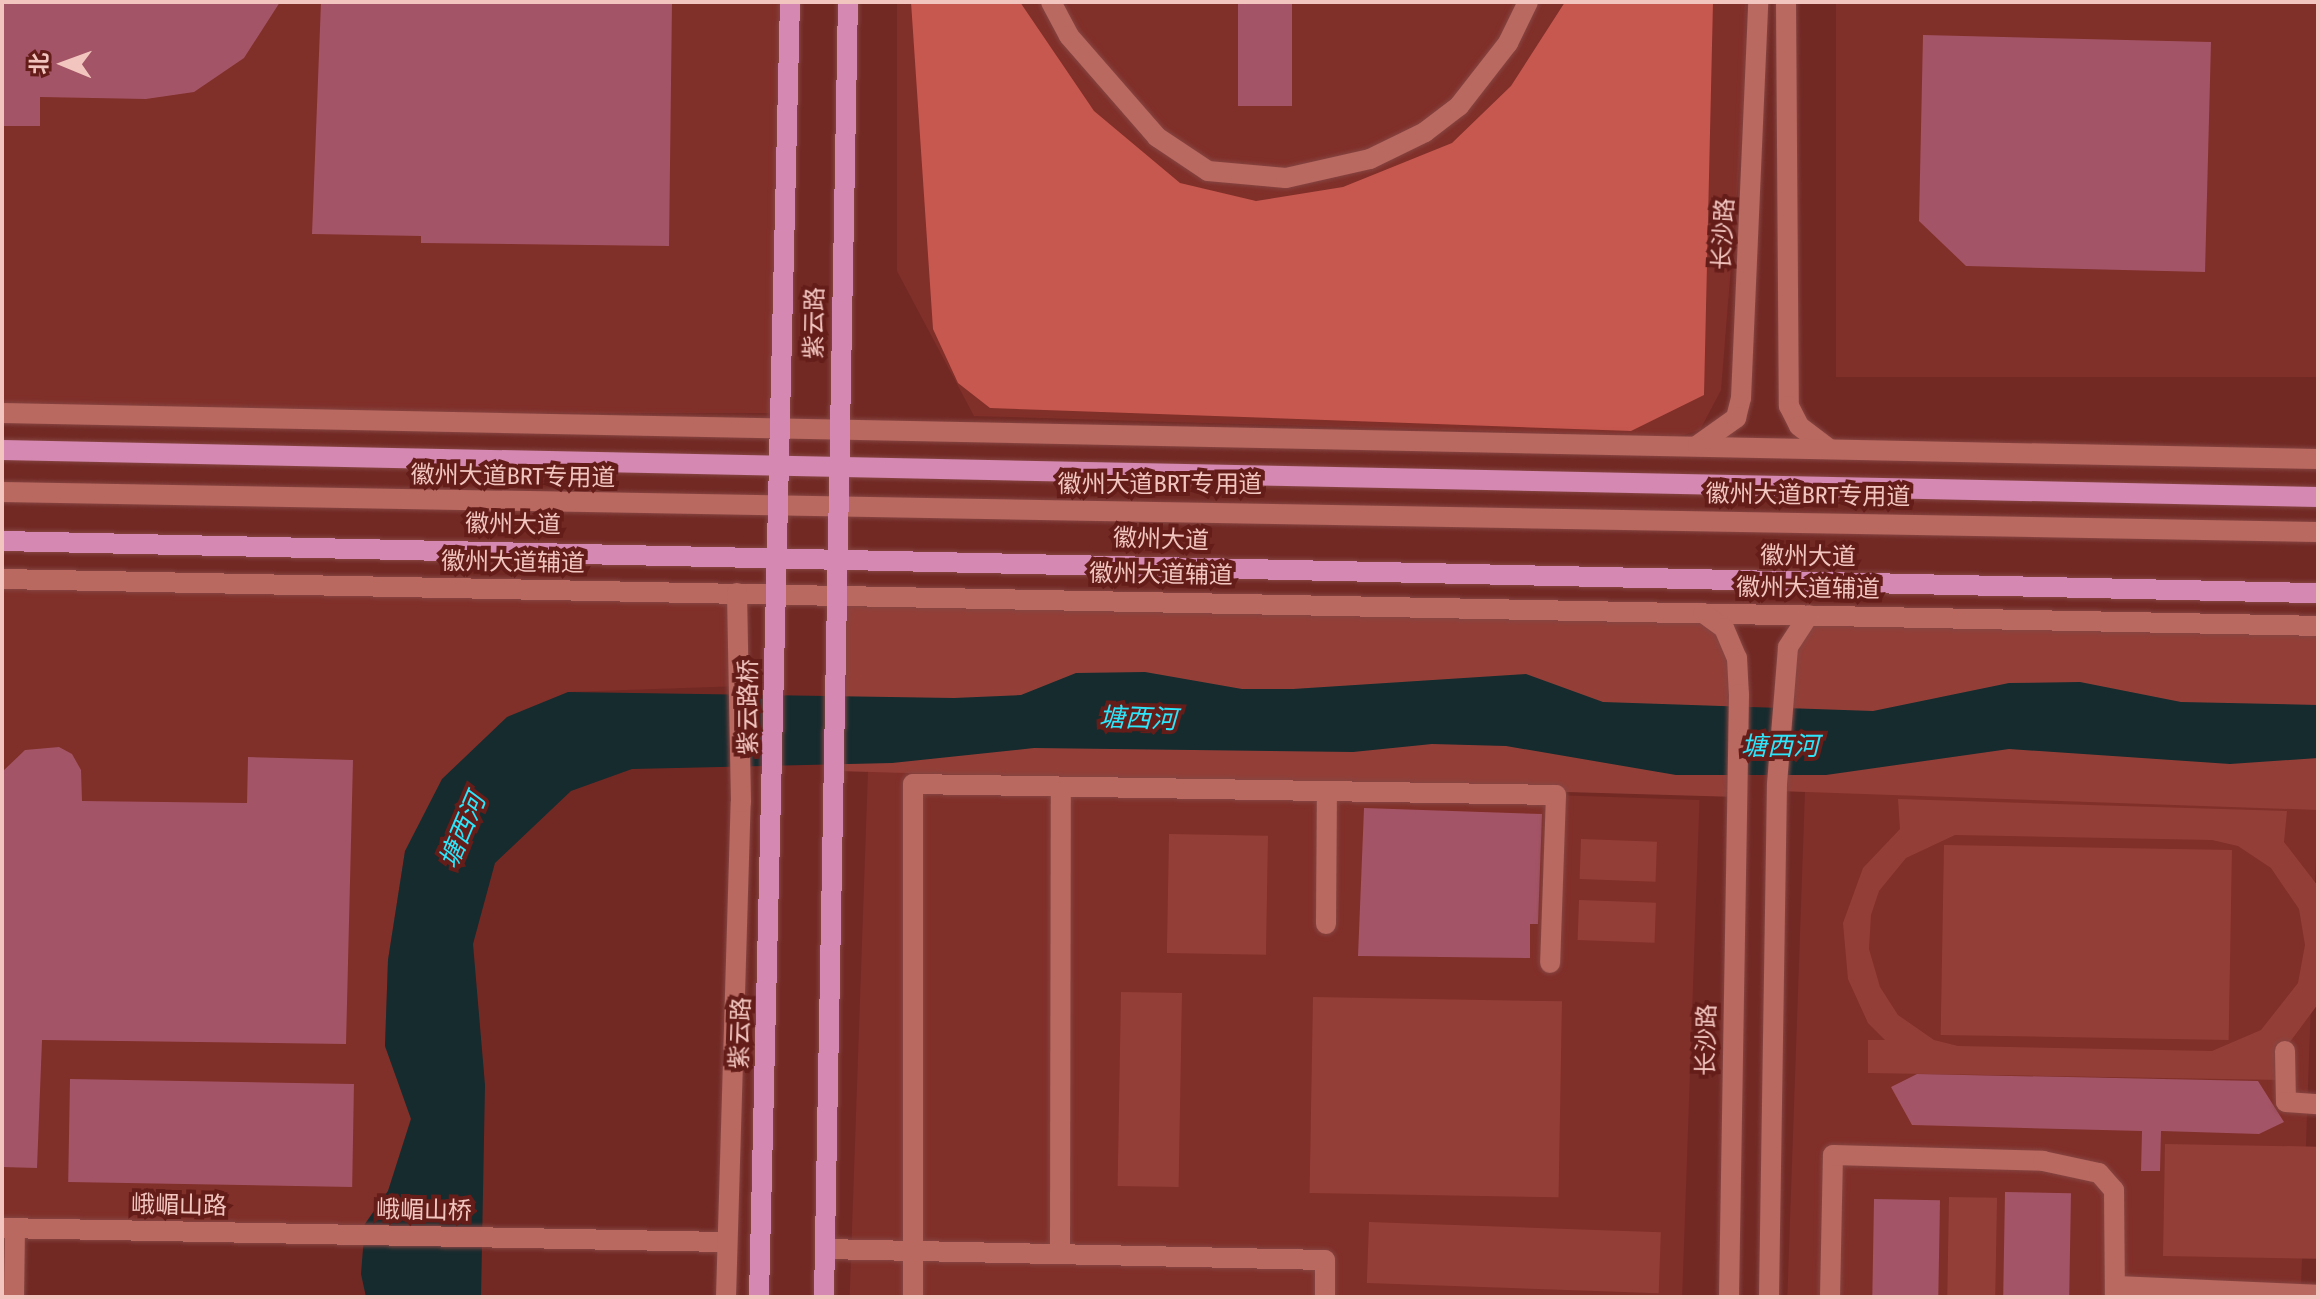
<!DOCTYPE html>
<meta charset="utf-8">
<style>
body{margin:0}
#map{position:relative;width:2320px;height:1299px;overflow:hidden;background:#722924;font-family:"Fira Sans Condensed","Noto Sans SC",sans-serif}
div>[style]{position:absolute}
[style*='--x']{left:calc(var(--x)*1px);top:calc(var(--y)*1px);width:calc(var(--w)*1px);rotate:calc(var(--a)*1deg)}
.built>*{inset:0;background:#812f29;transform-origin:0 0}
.green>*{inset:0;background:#933f38;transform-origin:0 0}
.forest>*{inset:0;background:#c7584f}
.water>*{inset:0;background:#152b2e}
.building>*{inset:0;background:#a35466;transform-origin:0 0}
.roads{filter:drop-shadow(0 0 2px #864643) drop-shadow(0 0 2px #864643)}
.minor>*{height:20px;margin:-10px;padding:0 10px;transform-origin:10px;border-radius:10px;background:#b96960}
.major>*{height:20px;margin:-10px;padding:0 10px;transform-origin:10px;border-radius:10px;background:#d588b1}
span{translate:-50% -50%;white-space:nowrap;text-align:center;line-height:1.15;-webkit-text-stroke:8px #651d19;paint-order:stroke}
.street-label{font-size:24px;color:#f2c5bf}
.water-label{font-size:26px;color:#2ce6fb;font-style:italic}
.frame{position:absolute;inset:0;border:4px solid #f2c5bf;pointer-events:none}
.north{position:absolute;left:24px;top:24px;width:80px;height:80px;-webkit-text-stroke:6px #651d19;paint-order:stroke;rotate:271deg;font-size:22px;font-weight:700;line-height:32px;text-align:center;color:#f2c5bf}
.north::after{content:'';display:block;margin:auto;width:28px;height:36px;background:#f2c5bf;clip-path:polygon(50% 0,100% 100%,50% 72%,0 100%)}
</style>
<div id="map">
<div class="built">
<i style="left:2px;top:2px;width:788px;height:411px"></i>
<i style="clip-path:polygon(897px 2px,1746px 2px,1745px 94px,1721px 390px,1700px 430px,1676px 437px,974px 416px,897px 271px)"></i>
<i style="left:1836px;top:2px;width:482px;height:375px"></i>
<i style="clip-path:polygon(2px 579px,737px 593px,742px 686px,568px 692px,405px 851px,388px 960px,385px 1046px,411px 1118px,388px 1191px,356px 1236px,2px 1228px)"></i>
<i style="left:868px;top:771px;width:832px;height:526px;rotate:2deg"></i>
<i style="left:1805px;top:791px;width:513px;height:506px;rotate:2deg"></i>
</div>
<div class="green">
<i style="clip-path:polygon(839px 595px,1703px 613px,1737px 658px,1738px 797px,837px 771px)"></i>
<i style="clip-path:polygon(1809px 615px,2318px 626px,2318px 810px,1778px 791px,1784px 694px)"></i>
<i style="clip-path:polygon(evenodd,1898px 799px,2287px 811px,2284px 842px,2318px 886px,2318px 1004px,2287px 1046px,2281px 1080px,1868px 1073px,1868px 1040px,1885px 1040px,1868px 1023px,1848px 979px,1843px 923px,1863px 868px,1900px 829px,1898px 799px,1955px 835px,2212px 840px,2238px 846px,2271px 868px,2299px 909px,2305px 945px,2298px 983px,2261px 1030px,2212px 1051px,1958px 1046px,1934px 1040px,1898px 1015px,1880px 987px,1869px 949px,1871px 915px,1879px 891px,1906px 858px,1955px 835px)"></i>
<i style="left:1169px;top:834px;width:99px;height:119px;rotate:1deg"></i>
<i style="left:1581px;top:839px;width:76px;height:40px;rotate:2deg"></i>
<i style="left:1944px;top:845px;width:288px;height:190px;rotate:1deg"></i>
<i style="left:1579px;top:900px;width:77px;height:40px;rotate:2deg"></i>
<i style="left:1121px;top:992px;width:61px;height:194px;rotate:1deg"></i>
<i style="left:1313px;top:997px;width:249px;height:196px;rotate:1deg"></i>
<i style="left:2165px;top:1144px;width:153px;height:112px;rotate:1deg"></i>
<i style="left:1949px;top:1197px;width:48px;height:100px;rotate:1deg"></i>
<i style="left:1369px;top:1222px;width:292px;height:61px;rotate:2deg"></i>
</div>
<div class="forest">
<i style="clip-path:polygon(911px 2px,1020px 2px,1094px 111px,1180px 183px,1256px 201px,1343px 187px,1452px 143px,1511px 86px,1565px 2px,1713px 2px,1704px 395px,1631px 431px,990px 408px,958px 383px,933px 329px)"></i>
</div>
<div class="water">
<i style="clip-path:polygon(1145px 672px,1242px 689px,1293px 689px,1526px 674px,1603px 702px,1873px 711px,2009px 683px,2080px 682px,2181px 702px,2318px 705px,2318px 758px,2230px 764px,2009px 749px,1826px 775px,1676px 775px,1506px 746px,1432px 744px,1353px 752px,1034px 748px,892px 763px,632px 769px,571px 791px,495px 863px,473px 944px,485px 1085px,481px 1297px,366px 1297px,361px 1274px,365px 1224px,388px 1191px,411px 1119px,385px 1046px,388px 960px,405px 851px,442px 779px,507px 717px,568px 692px,954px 698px,1021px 695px,1076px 673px)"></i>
</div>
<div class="building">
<i style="clip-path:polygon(2px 2px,280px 2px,244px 58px,194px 92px,146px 99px,40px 97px,40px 126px,2px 126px)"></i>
<i style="clip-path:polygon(321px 2px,672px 2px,669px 246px,421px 243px,421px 236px,312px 234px)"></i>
<i style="left:1238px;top:2px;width:54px;height:104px"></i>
<i style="clip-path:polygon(1923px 35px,2211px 42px,2205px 272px,1966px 266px,1919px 221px)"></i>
<i style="clip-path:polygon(59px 747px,72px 754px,81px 770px,82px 801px,247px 803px,248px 757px,353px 760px,346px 1044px,42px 1040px,37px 1168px,2px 1167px,2px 772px,25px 750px)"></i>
<i style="clip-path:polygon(1364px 808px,1542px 814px,1538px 924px,1530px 924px,1530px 958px,1358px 956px)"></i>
<i style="clip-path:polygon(1917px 1074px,2258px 1081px,2284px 1122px,2259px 1134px,2161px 1131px,2160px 1171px,2141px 1171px,2142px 1131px,1912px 1125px,1891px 1087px)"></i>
<i style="left:70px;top:1079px;width:284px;height:103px;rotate:1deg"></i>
<i style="left:2005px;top:1192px;width:66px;height:105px;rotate:1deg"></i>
<i style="left:1874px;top:1199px;width:66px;height:98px;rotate:1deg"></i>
</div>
<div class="roads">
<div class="minor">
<i style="--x:1051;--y:2;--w:38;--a:62"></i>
<i style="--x:1069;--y:36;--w:134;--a:48.9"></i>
<i style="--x:1157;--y:137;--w:61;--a:33.7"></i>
<i style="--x:1208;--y:171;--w:78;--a:5.1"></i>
<i style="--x:1286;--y:178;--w:86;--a:-12.7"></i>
<i style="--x:1370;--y:159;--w:61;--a:-26.1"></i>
<i style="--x:1425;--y:132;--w:43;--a:-37.4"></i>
<i style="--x:1459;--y:106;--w:80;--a:-52.1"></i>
<i style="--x:1508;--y:43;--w:46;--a:-64"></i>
<i style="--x:1786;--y:2;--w:404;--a:89.6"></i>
<i style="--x:1789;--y:406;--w:22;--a:63"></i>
<i style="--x:1799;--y:426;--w:38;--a:37"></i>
<i style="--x:2;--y:413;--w:2316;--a:1.14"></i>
<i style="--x:1698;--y:445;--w:47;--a:-35.4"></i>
<i style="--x:1736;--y:418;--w:21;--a:-76"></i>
<i style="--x:1741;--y:398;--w:396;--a:-87.5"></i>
<i style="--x:2;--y:492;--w:2316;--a:0.99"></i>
<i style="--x:2;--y:579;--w:2316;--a:1.16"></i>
<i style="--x:1703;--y:613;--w:26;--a:36"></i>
<i style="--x:1724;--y:628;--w:33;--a:67"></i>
<i style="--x:1737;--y:658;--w:36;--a:87"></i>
<i style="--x:1739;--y:694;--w:603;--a:90.95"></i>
<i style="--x:1326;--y:924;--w:133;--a:-89.6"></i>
<i style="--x:2285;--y:1051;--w:51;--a:88.9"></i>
<i style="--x:2286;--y:1102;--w:32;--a:4"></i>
<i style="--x:2;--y:1228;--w:725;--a:1.11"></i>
<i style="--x:825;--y:1249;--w:500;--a:1.26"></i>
<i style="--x:1325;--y:1260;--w:37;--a:90"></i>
<i style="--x:1060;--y:1252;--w:465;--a:-89.9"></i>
<i style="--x:2115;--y:1286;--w:203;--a:2.5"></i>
<i style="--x:14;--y:1297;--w:68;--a:-89.2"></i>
<i style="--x:726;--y:1297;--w:495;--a:-88.3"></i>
<i style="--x:741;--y:802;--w:209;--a:-91.1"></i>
<i style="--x:913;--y:1297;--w:513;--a:-90"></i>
<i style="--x:913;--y:784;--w:643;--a:0.98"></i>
<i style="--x:1556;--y:795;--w:168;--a:92"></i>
<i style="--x:1769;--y:1297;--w:513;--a:-89.11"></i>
<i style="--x:1777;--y:784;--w:137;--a:-85.4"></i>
<i style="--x:1788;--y:647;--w:38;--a:-57"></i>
<i style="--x:1830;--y:1297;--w:142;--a:-88.8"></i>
<i style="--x:1833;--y:1155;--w:210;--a:1.6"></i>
<i style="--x:2043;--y:1161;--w:57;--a:12.1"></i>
<i style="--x:2099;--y:1173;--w:23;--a:49"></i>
<i style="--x:2114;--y:1190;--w:107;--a:89.5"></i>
</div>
<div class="major">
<i style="--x:2;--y:450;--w:2316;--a:1.16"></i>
<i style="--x:2;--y:541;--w:2317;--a:1.29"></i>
<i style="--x:759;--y:1297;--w:1295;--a:-88.63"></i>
<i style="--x:824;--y:1297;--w:1295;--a:-88.94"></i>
</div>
</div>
<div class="street-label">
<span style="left:1724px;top:234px;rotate:-87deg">长沙路</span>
<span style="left:815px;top:323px;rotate:-89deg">紫云路</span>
<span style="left:513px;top:477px;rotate:1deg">徽州大道BRT专用道</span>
<span style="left:1160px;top:485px">徽州大道BRT专用道</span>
<span style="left:1808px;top:496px;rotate:1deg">徽州大道BRT专用道</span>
<span style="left:513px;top:525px;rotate:1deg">徽州大道</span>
<span style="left:1161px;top:540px;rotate:2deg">徽州大道</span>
<span style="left:1808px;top:557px;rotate:1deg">徽州大道</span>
<span style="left:513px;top:563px;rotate:1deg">徽州大道辅道</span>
<span style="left:1161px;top:575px;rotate:1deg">徽州大道辅道</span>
<span style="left:1808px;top:589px;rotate:1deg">徽州大道辅道</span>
<span style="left:749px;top:707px;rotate:-90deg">紫云路桥</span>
<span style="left:741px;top:1033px;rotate:-88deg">紫云路</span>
<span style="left:1707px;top:1040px;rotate:-89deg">长沙路</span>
<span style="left:179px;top:1206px;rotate:1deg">峨嵋山路</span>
<span style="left:424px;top:1211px;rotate:1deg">峨嵋山桥</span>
</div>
<div class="water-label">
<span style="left:1138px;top:719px;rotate:2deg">塘西河</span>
<span style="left:1780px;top:747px">塘西河</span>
<span style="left:463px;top:831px;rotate:-67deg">塘西河</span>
</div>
<div class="frame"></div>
<div class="north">北</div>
</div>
